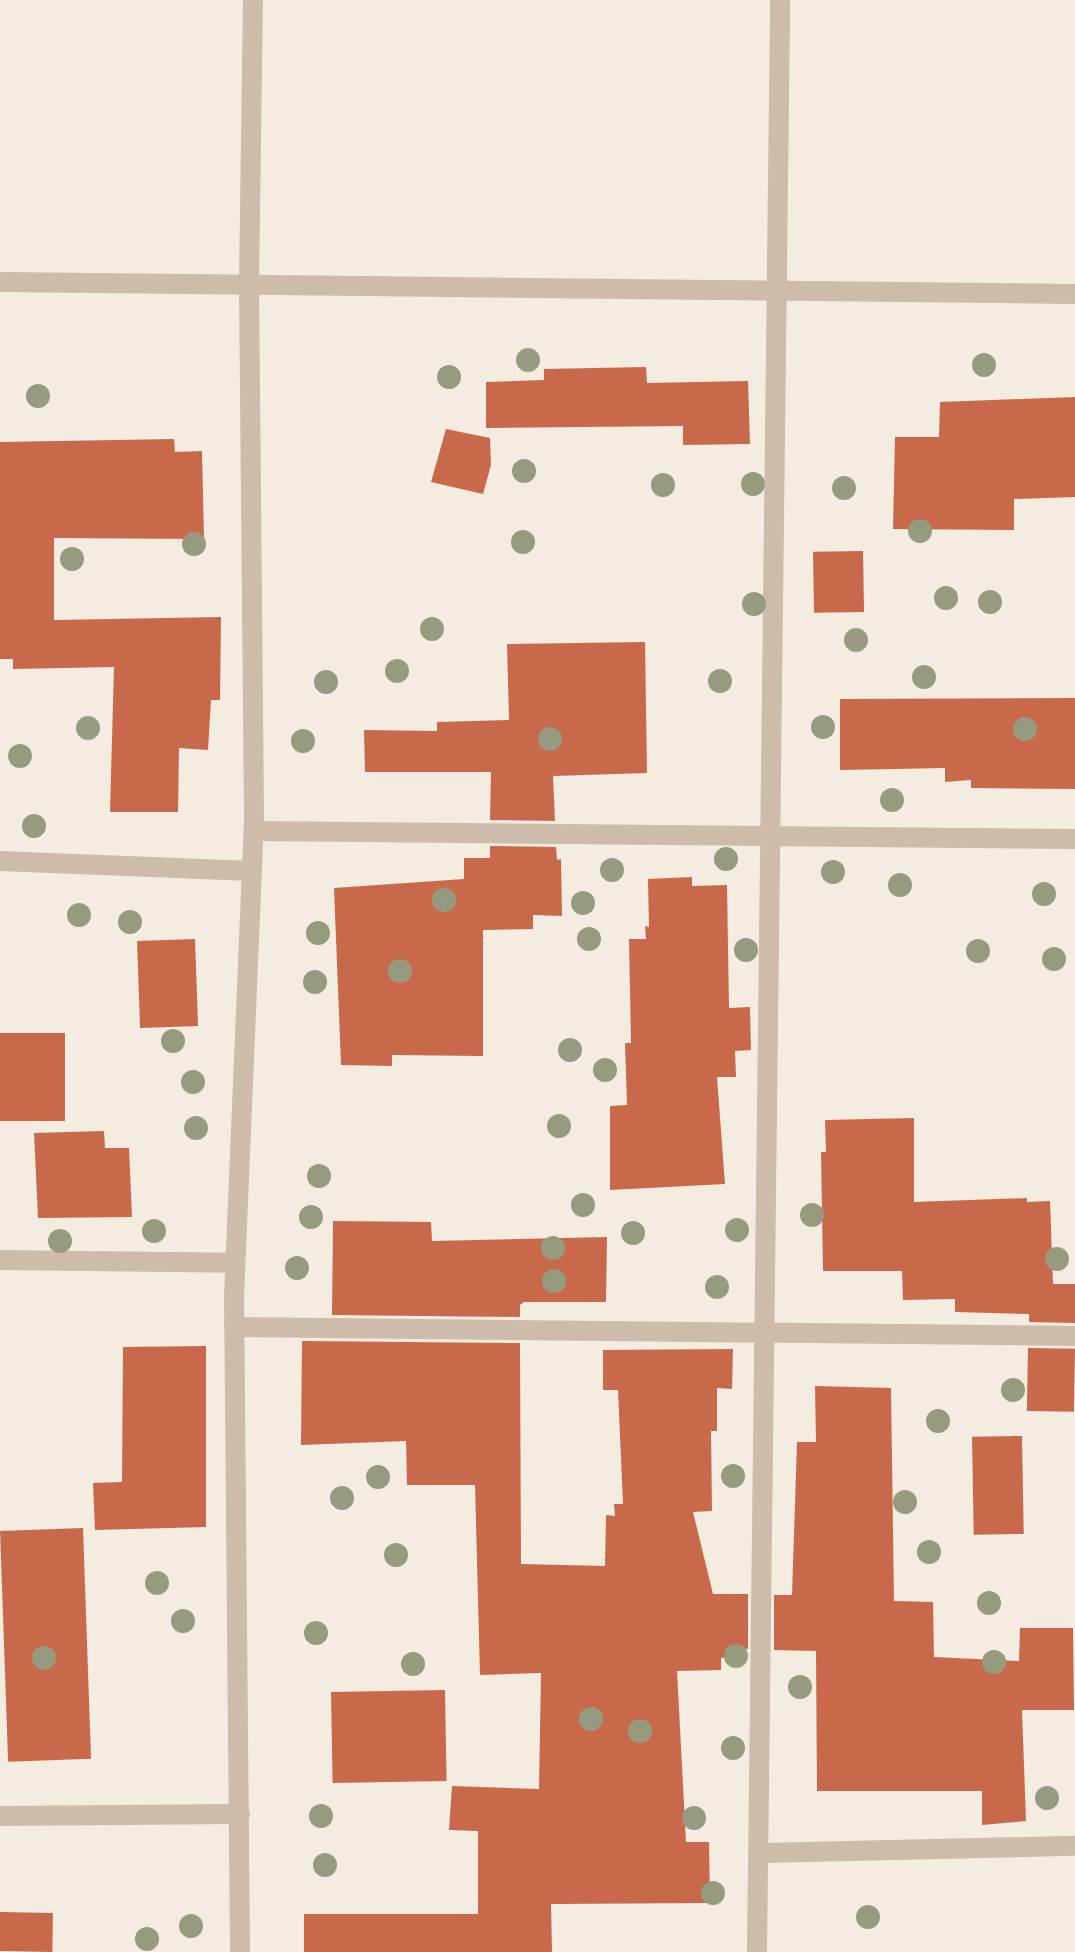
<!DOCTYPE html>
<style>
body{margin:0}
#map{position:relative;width:1075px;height:1952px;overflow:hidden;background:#f4ebe1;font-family:Commissioner,sans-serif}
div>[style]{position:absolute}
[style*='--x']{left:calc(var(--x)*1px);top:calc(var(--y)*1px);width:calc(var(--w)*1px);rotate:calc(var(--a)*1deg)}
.building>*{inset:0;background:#c8694b;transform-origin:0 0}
.minor>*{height:20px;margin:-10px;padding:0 10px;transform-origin:10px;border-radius:10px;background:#cdbbac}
.trees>*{width:24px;height:24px;margin:-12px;border-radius:50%;background:#969b7f}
span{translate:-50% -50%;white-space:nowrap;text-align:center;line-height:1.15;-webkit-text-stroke:8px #fbf5ee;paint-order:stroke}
</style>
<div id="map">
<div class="building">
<i style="clip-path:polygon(646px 367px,647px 383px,748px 381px,750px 444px,683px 445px,683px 426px,486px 428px,486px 382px,544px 380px,544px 369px)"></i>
<i style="clip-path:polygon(1075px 397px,1075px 497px,1014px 499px,1014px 530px,893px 529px,895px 437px,939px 437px,940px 402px)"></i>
<i style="clip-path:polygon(446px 429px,490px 438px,491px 465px,483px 494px,431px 482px)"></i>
<i style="clip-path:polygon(174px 439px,175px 452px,202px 451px,204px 539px,54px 538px,54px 620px,221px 617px,220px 700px,211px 700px,208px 750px,179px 748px,178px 812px,110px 812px,114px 667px,13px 669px,13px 659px,0 659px,0 442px)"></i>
<i style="left:863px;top:551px;width:61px;height:50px;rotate:89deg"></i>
<i style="clip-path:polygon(645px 642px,647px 773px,553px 776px,555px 821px,490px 820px,491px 772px,365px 772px,364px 730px,437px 731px,437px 722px,509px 720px,507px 644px)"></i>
<i style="clip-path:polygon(1075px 698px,1075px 789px,971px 788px,971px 780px,945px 782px,945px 768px,840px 770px,840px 699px)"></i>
<i style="clip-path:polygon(490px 846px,556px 847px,557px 860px,561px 859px,562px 916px,533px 915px,533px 929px,483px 930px,483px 1056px,392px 1055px,392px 1066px,341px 1065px,334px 888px,464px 879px,464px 858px,490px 858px)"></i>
<i style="clip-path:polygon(692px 877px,692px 886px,727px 885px,729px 1008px,750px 1007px,751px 1050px,735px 1051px,736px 1077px,717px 1077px,725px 1184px,610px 1190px,610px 1106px,627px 1105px,625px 1043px,631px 1043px,629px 939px,646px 939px,645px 926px,649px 927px,648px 879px)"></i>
<i style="left:195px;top:939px;width:87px;height:58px;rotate:88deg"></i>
<i style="left:0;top:1033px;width:65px;height:88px"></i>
<i style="clip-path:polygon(914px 1118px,914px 1202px,1027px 1198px,1027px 1202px,1050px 1201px,1053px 1284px,1075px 1284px,1075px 1323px,1029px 1322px,1029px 1314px,955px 1312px,955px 1299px,903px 1300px,902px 1271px,823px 1271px,821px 1152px,826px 1152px,825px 1120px)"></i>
<i style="clip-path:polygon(104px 1131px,105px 1148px,129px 1148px,132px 1217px,38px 1218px,34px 1133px)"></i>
<i style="clip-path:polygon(333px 1221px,431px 1222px,432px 1241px,607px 1237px,606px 1302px,524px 1302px,520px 1305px,520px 1317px,332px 1315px)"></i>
<i style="clip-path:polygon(302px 1341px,520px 1343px,521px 1564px,605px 1566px,606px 1515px,615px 1516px,614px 1504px,623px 1504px,618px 1390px,603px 1390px,603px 1350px,733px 1349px,732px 1389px,717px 1388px,717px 1431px,711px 1431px,712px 1511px,693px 1512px,713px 1594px,748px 1594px,748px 1649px,726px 1648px,727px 1657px,721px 1658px,721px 1670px,677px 1671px,686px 1842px,709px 1842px,710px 1903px,551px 1904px,552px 1952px,304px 1952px,304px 1914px,478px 1914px,478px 1831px,449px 1830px,452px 1786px,539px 1789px,541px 1673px,480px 1675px,475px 1485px,407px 1485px,406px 1441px,301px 1445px)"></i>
<i style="clip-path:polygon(206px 1346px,206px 1527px,95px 1530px,93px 1483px,122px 1482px,123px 1347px)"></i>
<i style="left:1028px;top:1348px;width:47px;height:63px;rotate:1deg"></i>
<i style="clip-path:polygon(815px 1386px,891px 1388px,894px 1601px,933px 1602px,934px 1657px,1019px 1661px,1020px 1628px,1073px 1628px,1074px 1710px,1022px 1710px,1026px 1821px,982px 1825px,982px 1791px,817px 1791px,816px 1651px,774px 1650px,774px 1595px,792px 1595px,797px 1442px,816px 1442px)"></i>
<i style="left:1022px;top:1436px;width:98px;height:50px;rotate:89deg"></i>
<i style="left:83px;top:1528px;width:231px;height:83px;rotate:88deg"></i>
<i style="left:445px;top:1690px;width:91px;height:114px;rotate:89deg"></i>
<i style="left:53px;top:1913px;width:39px;height:53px;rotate:91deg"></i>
</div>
<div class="minor">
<i style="--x:0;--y:282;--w:1075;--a:0.64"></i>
<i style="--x:254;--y:831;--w:821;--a:0.56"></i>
<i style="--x:0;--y:861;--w:252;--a:2.3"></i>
<i style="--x:0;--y:1260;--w:235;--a:0.7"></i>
<i style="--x:234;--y:1327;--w:841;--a:0.61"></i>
<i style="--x:0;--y:1816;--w:240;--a:-0.5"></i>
<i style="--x:759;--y:1853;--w:316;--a:-1.3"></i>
<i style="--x:240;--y:1952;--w:655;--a:-90.52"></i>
<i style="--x:234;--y:1297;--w:482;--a:-87.6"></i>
<i style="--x:254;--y:815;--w:532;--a:-90.54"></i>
<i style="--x:249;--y:283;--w:283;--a:-89.2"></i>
<i style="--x:757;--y:1952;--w:1952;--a:-89.32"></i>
</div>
<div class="trees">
<i style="left:528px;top:360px"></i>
<i style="left:984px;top:365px"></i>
<i style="left:449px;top:377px"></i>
<i style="left:38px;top:396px"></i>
<i style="left:524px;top:471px"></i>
<i style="left:753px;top:484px"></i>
<i style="left:663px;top:485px"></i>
<i style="left:844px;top:488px"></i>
<i style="left:920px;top:531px"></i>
<i style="left:523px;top:542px"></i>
<i style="left:194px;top:544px"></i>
<i style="left:72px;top:559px"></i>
<i style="left:946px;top:598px"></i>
<i style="left:990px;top:602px"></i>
<i style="left:754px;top:604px"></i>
<i style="left:432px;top:629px"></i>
<i style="left:856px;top:640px"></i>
<i style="left:397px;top:671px"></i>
<i style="left:924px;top:677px"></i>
<i style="left:720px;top:681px"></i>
<i style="left:326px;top:682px"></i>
<i style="left:823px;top:727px"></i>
<i style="left:88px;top:728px"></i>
<i style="left:1025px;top:729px"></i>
<i style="left:550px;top:739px"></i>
<i style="left:303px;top:741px"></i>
<i style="left:20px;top:756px"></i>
<i style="left:892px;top:800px"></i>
<i style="left:34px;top:826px"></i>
<i style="left:726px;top:859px"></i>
<i style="left:612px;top:870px"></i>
<i style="left:833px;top:872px"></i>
<i style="left:900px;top:885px"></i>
<i style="left:1044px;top:894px"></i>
<i style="left:444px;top:900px"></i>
<i style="left:583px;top:903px"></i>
<i style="left:79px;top:915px"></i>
<i style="left:130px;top:922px"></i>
<i style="left:318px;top:933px"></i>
<i style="left:589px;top:939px"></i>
<i style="left:746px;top:950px"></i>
<i style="left:978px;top:951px"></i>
<i style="left:1054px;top:959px"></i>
<i style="left:400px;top:971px"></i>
<i style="left:315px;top:982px"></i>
<i style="left:173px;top:1041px"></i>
<i style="left:570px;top:1050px"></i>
<i style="left:605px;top:1070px"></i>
<i style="left:193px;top:1082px"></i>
<i style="left:559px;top:1126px"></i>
<i style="left:196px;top:1128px"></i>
<i style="left:319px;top:1176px"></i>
<i style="left:583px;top:1205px"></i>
<i style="left:812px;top:1215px"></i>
<i style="left:311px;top:1217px"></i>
<i style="left:737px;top:1230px"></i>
<i style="left:154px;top:1231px"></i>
<i style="left:633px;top:1233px"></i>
<i style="left:60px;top:1241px"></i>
<i style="left:553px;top:1248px"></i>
<i style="left:1057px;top:1259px"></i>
<i style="left:297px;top:1268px"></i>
<i style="left:554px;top:1281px"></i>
<i style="left:717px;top:1287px"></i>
<i style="left:1013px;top:1390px"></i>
<i style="left:938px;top:1421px"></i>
<i style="left:733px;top:1476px"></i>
<i style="left:378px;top:1477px"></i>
<i style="left:342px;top:1498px"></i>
<i style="left:905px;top:1502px"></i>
<i style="left:929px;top:1552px"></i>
<i style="left:396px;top:1555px"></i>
<i style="left:157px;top:1583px"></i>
<i style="left:989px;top:1603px"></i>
<i style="left:183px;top:1621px"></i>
<i style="left:316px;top:1633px"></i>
<i style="left:736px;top:1656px"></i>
<i style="left:44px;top:1658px"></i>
<i style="left:994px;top:1662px"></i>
<i style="left:413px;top:1664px"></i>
<i style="left:800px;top:1687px"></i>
<i style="left:591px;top:1719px"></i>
<i style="left:640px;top:1731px"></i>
<i style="left:733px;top:1748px"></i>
<i style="left:1047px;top:1798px"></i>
<i style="left:321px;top:1816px"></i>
<i style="left:694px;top:1818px"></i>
<i style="left:325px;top:1865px"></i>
<i style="left:713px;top:1893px"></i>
<i style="left:868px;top:1917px"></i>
<i style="left:191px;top:1926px"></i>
<i style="left:147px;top:1939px"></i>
</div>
</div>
